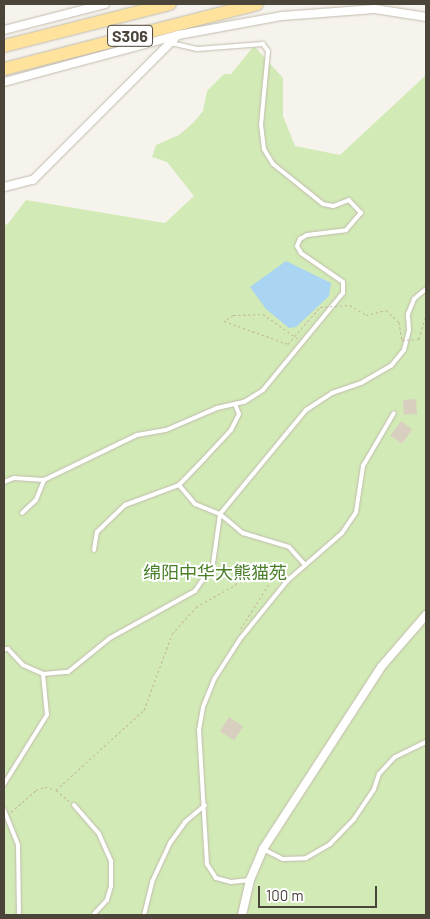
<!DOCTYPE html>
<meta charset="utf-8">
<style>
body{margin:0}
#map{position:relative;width:430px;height:919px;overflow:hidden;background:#f6f3ec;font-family:Barlow,"Noto Sans SC",sans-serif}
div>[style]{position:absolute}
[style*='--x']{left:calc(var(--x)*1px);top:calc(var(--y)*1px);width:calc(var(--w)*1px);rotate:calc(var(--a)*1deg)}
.green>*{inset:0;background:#d2eab5}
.water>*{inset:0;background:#a9d4f2}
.building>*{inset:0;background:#d8cfc1;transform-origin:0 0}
.path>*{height:1px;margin-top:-0.5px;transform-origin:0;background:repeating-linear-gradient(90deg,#c4b79f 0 2.5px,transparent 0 5px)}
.roads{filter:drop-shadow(0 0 1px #c2bbae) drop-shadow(0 0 1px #c2bbae)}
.service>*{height:4px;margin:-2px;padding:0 2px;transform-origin:2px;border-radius:2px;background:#fff}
.minor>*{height:8px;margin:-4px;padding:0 4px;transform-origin:4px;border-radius:4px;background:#fff}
.primary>*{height:12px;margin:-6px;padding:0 6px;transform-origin:6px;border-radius:6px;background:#ffe39c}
.path-bridge>*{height:1px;margin-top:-0.5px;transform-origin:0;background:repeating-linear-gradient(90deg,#c4b79f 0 2.5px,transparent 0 5px)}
span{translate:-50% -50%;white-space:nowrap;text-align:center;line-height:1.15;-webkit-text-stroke:4px #fff;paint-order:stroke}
.shield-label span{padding:1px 4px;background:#fff;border:1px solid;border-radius:4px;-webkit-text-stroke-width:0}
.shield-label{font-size:16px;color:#4b4439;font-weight:700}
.park-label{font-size:18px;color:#4a7f2a}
.frame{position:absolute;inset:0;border:5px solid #4b4439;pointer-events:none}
.scale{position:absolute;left:258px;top:886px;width:119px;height:22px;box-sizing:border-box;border:2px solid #4b4439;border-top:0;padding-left:6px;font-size:15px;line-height:18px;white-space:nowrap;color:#4b4439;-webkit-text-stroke:4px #fff;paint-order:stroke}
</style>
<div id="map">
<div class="green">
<i style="clip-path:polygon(254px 46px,283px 78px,283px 116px,295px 146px,340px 155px,426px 75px,426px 915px,4px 915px,4px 223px,7px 225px,26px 200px,165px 223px,194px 196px,167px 162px,152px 157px,156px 145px,179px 135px,193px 123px,203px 111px,207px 91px,224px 74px,231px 74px)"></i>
</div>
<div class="water">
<i style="clip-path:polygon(286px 261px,331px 283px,329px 296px,296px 327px,289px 328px,266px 309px,250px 287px)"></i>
</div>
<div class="building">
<i style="left:416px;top:399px;width:15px;height:13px;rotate:86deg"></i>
<i style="left:401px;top:421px;width:14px;height:18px;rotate:36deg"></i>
<i style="left:229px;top:717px;width:17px;height:17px;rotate:33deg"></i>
</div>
<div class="path">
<i style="--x:233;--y:315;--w:30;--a:-2"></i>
<i style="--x:263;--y:314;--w:42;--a:35.2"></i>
<i style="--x:56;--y:790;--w:119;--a:-42.3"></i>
<i style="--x:144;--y:710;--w:81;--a:-69.8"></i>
<i style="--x:172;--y:634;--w:36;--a:-48"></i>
<i style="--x:196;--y:607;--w:45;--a:-29.4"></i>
<i style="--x:235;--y:585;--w:23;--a:-52"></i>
<i style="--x:249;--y:567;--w:10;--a:-24"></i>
<i style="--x:258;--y:563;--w:12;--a:20"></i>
<i style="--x:269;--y:567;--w:10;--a:61"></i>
<i style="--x:274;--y:576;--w:62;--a:122.4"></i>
<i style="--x:11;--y:812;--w:33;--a:-41"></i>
<i style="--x:36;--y:790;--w:9;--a:-18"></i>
<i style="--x:45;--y:787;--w:11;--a:15"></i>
<i style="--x:56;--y:790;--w:17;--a:40"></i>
</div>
<div class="roads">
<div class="service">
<i style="--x:4;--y:482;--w:11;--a:-22"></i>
<i style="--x:14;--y:478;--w:30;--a:4"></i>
<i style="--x:44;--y:480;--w:103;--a:-25.8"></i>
<i style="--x:137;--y:435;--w:29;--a:-10"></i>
<i style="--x:166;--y:430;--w:56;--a:-23.3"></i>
<i style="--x:217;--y:408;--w:28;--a:-13"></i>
<i style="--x:244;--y:402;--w:22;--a:-32"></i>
<i style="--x:263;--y:390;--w:126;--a:-50.5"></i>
<i style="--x:343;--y:293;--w:11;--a:-90"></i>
<i style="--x:343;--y:282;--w:51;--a:-145.4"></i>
<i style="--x:301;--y:253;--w:8;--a:-120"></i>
<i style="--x:297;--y:246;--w:8;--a:-67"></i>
<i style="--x:300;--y:239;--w:8;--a:-30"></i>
<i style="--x:307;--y:235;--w:39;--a:-7"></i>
<i style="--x:346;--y:230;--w:23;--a:-49"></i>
<i style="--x:361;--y:213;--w:18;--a:-133"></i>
<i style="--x:349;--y:200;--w:17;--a:159"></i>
<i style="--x:333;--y:206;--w:10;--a:-169"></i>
<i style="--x:323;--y:204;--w:64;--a:-141.3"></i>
<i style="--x:273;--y:164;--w:17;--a:-121"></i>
<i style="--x:264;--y:149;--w:24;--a:-97"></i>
<i style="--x:261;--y:125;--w:74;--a:-84.6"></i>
<i style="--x:268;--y:51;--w:9;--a:-126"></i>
<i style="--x:263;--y:44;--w:66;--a:175.7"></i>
<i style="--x:197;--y:49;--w:28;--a:-167"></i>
<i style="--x:179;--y:485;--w:25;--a:50"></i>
<i style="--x:195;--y:504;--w:27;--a:22"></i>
<i style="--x:220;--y:514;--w:30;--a:40"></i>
<i style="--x:243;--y:533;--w:48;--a:16.9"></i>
<i style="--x:289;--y:547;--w:24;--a:48"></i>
<i style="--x:22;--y:513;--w:19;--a:-43"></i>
<i style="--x:36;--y:500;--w:22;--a:-68"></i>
<i style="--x:94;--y:550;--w:18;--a:-81"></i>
<i style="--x:97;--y:532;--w:39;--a:-44"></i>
<i style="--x:125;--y:505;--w:58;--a:-20.3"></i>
<i style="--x:179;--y:485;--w:36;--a:-46"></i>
<i style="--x:204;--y:459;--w:40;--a:-47"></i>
<i style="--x:231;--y:430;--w:18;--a:-63"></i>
<i style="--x:239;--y:414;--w:11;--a:-112"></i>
<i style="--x:4;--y:649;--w:4;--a:0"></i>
<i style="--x:8;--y:649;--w:22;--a:47"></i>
<i style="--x:23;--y:665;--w:22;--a:24"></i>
<i style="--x:43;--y:674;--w:25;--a:-5"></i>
<i style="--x:68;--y:672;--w:54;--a:-39"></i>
<i style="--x:110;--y:638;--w:97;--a:-28.9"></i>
<i style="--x:195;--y:591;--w:32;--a:-56"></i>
<i style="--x:213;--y:564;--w:50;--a:-82"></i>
<i style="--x:220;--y:514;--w:135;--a:-50.4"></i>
<i style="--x:306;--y:410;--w:31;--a:-33"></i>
<i style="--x:332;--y:393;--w:31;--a:-19"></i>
<i style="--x:361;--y:383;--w:34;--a:-30"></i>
<i style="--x:391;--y:366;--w:21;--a:-51"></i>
<i style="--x:404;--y:350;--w:21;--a:-76"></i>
<i style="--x:409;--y:330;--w:16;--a:-94"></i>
<i style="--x:408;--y:314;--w:16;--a:-68"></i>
<i style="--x:414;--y:299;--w:16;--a:-40"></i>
<i style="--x:4;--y:784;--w:81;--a:-58.1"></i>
<i style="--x:47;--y:715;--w:41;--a:-95.6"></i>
<i style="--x:74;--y:805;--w:38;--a:49"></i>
<i style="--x:99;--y:834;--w:30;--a:66"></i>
<i style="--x:111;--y:861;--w:25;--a:90"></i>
<i style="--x:111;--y:886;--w:15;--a:106"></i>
<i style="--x:107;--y:900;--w:19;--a:133"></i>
<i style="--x:4;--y:810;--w:38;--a:68"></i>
<i style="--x:18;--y:845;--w:70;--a:89.2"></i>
<i style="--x:263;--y:849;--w:22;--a:27"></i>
<i style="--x:283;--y:859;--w:23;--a:-2"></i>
<i style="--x:306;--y:858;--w:28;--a:-30"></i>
<i style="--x:330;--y:844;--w:35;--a:-46"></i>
<i style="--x:354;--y:819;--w:36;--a:-56"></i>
<i style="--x:374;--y:789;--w:16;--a:-72"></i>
<i style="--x:379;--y:774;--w:23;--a:-47"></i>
<i style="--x:395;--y:757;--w:34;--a:-26"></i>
<i style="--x:250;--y:880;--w:19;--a:174"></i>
<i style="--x:231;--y:882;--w:16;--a:-165"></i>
<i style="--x:216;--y:878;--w:17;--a:-123"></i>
<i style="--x:207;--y:864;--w:134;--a:-93.4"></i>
<i style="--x:199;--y:730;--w:23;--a:-80"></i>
<i style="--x:203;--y:707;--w:31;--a:-68"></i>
<i style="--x:215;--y:678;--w:46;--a:-57.3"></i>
<i style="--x:240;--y:639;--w:75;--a:-51"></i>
<i style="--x:287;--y:581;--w:73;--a:-41.1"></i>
<i style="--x:342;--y:533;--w:25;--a:-56"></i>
<i style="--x:356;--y:512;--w:47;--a:-81.3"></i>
<i style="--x:363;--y:466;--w:61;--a:-59.7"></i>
<i style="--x:144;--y:915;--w:34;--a:-76"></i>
<i style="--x:152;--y:882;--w:43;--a:-65.2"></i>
<i style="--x:170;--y:843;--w:26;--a:-54"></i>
<i style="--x:185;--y:822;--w:26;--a:-40"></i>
</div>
<div class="minor">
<i style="--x:4;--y:30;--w:104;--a:-14.4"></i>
<i style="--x:4;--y:82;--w:180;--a:-15.1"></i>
<i style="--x:178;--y:35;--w:106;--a:-10.4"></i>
<i style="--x:282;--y:16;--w:93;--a:-4.3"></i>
<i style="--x:375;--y:9;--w:52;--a:8.9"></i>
<i style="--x:4;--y:187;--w:30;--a:-14"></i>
<i style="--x:33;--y:180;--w:202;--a:-45"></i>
<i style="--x:242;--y:915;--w:36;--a:-77"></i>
<i style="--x:250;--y:880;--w:34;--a:-67"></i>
<i style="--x:263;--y:849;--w:217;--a:-57"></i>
<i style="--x:381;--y:667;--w:69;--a:-49.1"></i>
</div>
<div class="primary">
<i style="--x:4;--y:46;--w:171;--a:-14.2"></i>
<i style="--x:4;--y:69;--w:261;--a:-14.4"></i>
</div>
</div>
<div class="path-bridge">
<i style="--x:233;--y:315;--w:11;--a:146"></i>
<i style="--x:224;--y:321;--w:68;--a:19.8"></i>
<i style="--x:288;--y:344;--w:49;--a:-49.1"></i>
<i style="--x:320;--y:307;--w:30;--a:-4"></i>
<i style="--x:350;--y:305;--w:19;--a:32"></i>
<i style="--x:366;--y:315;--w:21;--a:-14"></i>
<i style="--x:386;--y:310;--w:18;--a:43"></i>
<i style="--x:399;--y:322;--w:18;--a:81"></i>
<i style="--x:402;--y:340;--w:17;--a:-3"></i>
<i style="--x:419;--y:339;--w:26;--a:-74"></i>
</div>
<div class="shield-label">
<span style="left:130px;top:36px">S306</span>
</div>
<div class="park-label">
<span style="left:215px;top:572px">绵阳中华大熊猫苑</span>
</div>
<div class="frame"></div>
<div class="scale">100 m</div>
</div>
